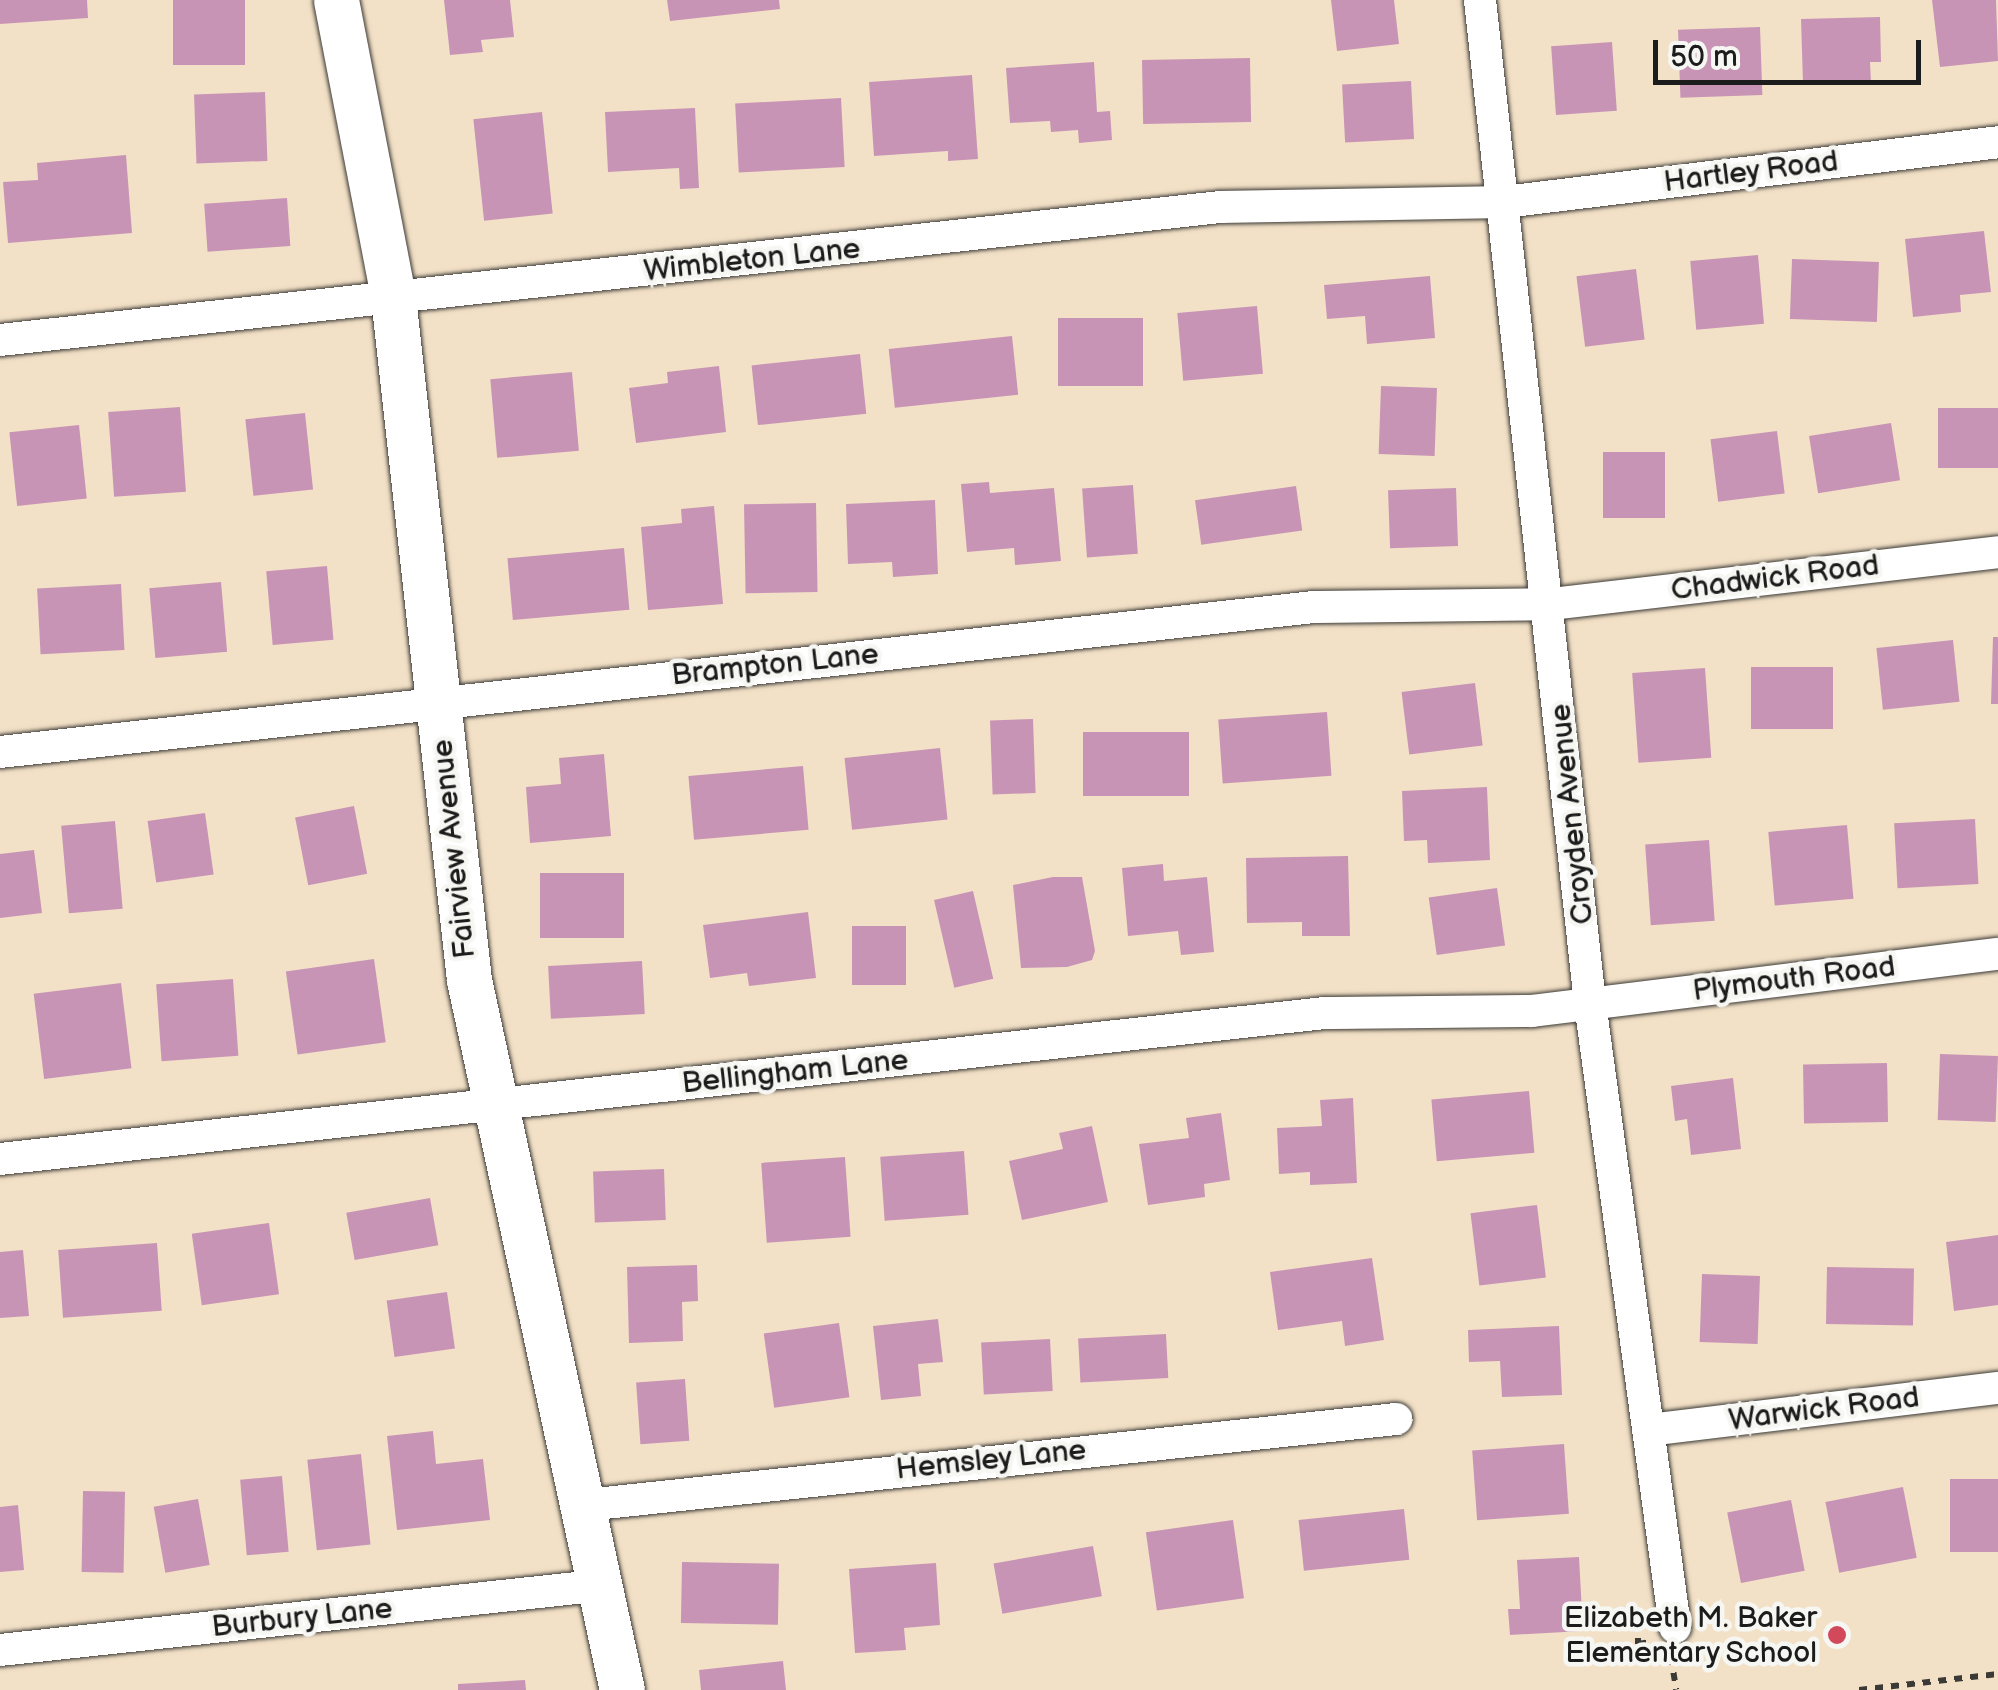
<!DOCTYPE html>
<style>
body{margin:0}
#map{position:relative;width:1998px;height:1690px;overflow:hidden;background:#f3e1c7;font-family:"Balsamiq Sans",sans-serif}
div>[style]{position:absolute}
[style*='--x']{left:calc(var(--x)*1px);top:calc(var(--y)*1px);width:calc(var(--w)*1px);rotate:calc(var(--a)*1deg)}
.building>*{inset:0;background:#c894b5;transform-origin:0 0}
.path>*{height:6px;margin-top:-3px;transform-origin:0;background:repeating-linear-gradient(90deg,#3c3a36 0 8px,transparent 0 16px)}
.roads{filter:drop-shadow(0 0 2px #3c3a36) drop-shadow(0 0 2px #3c3a36)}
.street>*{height:32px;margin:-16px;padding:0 16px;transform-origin:16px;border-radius:16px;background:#fff}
.secondary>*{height:45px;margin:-22.5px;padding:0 22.5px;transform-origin:22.5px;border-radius:22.5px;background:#fff}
.dots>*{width:28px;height:28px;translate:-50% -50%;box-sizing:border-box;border:5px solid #f6f6f2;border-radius:50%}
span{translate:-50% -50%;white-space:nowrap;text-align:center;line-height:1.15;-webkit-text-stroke:9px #f6f6f2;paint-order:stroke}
.street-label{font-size:30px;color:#1c1c1c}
.poi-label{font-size:30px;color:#1c1c1c}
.right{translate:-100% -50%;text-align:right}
.scale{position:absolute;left:1653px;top:40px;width:268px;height:45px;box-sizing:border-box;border:5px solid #1c1c1c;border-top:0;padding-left:12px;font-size:30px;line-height:35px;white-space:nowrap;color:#1c1c1c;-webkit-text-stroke:8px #f6f6f2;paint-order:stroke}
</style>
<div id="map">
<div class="building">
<i style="clip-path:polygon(0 0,87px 0,88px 18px,0 24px)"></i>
<i style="left:173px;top:0;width:72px;height:65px"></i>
<i style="clip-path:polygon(444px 0,510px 0,514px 37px,481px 40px,483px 52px,450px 55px)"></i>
<i style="clip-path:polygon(667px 0,779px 0,780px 9px,670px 21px)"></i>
<i style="clip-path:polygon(1331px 0,1394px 0,1399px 44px,1337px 51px)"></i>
<i style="clip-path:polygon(1932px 0,1996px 0,1998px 61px,1940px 67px)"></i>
<i style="clip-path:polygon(1880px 17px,1881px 62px,1870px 62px,1871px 83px,1803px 84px,1801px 19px)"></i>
<i style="left:1760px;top:27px;width:68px;height:82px;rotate:88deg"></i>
<i style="left:1612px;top:42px;width:69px;height:61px;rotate:86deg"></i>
<i style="left:1250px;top:58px;width:64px;height:108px;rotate:89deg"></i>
<i style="clip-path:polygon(1094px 62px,1097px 112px,1110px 111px,1112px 140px,1079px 143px,1078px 130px,1051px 132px,1050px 121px,1010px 123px,1006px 68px)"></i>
<i style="clip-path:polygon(972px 75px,978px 159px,948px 161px,948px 151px,874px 156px,869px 82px)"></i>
<i style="left:1411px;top:81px;width:58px;height:69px;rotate:87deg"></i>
<i style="left:265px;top:92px;width:69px;height:71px;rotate:88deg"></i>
<i style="left:841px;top:98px;width:69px;height:106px;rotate:87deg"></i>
<i style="clip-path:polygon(695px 108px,699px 188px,680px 189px,679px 168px,608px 172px,605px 112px)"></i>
<i style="left:542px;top:112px;width:102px;height:69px;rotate:84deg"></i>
<i style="clip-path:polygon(126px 155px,132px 233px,8px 243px,3px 182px,38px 180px,37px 163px)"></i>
<i style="left:287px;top:198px;width:48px;height:83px;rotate:86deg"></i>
<i style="clip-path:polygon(1984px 231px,1991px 292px,1960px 295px,1961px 312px,1913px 317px,1905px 239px)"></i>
<i style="left:1758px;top:255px;width:69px;height:68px;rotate:85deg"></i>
<i style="left:1792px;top:259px;width:87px;height:60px;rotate:2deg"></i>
<i style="left:1636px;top:269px;width:71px;height:60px;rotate:83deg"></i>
<i style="clip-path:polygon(1430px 276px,1435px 338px,1367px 344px,1365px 316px,1327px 319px,1324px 285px)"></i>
<i style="left:1257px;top:306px;width:68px;height:80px;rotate:85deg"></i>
<i style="left:1058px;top:318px;width:85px;height:68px"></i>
<i style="left:1012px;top:336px;width:59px;height:124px;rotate:84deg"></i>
<i style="left:860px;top:354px;width:60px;height:109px;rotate:84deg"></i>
<i style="clip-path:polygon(719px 366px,726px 432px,636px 443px,629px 388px,668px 383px,667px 372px)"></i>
<i style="left:572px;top:372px;width:79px;height:82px;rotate:85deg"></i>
<i style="left:1381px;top:386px;width:56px;height:68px;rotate:2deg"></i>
<i style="left:180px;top:407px;width:85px;height:72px;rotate:86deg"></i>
<i style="left:1998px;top:408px;width:60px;height:60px;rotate:90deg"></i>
<i style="left:305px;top:413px;width:77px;height:60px;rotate:84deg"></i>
<i style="left:1891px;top:423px;width:58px;height:83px;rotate:81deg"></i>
<i style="left:79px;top:425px;width:74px;height:70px;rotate:84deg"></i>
<i style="left:1777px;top:431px;width:63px;height:67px;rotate:83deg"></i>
<i style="left:1603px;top:452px;width:62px;height:66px"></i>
<i style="clip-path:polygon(989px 482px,990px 493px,1054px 488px,1061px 561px,1015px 565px,1014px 548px,967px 552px,961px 484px)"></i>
<i style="left:1133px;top:485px;width:69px;height:51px;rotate:86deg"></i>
<i style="left:1296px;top:486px;width:45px;height:102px;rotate:82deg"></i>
<i style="left:1456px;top:488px;width:58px;height:68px;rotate:88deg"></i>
<i style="clip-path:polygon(935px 500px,938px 574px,893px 577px,892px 562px,848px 564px,846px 504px)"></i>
<i style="left:816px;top:503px;width:89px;height:72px;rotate:89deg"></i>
<i style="clip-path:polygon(714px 506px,723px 604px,648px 610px,641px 527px,682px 523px,681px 509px)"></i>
<i style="left:624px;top:548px;width:62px;height:117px;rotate:85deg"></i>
<i style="left:327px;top:566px;width:74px;height:61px;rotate:85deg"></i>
<i style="left:221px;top:582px;width:70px;height:72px;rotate:85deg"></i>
<i style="left:121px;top:584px;width:66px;height:84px;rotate:87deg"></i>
<i style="clip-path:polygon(1993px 637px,1998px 637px,1998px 704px,1991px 704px)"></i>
<i style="left:1953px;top:640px;width:62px;height:77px;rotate:84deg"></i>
<i style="left:1751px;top:667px;width:82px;height:62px"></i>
<i style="left:1705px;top:668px;width:90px;height:73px;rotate:86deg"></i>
<i style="left:1475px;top:683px;width:63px;height:74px;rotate:83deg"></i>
<i style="left:1327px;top:712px;width:64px;height:109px;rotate:86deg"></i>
<i style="left:1033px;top:719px;width:74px;height:43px;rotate:88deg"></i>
<i style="left:1083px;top:732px;width:106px;height:64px"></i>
<i style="left:940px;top:748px;width:72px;height:96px;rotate:84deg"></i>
<i style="clip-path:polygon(604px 754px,611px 836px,530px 843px,526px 787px,561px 784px,559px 758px)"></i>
<i style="left:803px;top:766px;width:64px;height:115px;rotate:85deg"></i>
<i style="clip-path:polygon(1487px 787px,1490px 860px,1428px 863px,1427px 840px,1404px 841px,1402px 791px)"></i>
<i style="left:354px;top:806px;width:69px;height:60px;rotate:79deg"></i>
<i style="left:205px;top:813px;width:62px;height:58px;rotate:82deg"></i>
<i style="left:1975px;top:819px;width:65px;height:81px;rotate:87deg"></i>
<i style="left:115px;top:821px;width:88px;height:54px;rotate:85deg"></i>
<i style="left:1847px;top:825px;width:74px;height:79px;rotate:85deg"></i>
<i style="left:1709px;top:840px;width:81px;height:64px;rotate:86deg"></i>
<i style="clip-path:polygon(34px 850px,42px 913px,0 918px,0 854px)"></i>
<i style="clip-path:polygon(1348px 856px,1350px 936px,1302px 936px,1302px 922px,1247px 923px,1246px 858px)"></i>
<i style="clip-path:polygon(1163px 864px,1164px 881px,1207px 877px,1214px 952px,1181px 955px,1178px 931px,1128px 936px,1122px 868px)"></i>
<i style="left:540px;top:873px;width:84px;height:65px"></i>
<i style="clip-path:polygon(1053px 877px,1082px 877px,1095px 951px,1092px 960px,1067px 967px,1021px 968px,1013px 885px)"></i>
<i style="left:1497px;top:888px;width:58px;height:69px;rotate:82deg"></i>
<i style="left:973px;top:891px;width:90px;height:40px;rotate:77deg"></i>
<i style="clip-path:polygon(808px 912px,816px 978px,749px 986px,747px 973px,710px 978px,703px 925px)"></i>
<i style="left:852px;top:926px;width:54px;height:59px"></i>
<i style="left:374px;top:959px;width:84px;height:89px;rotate:82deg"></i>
<i style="left:642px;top:961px;width:53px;height:94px;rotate:87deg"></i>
<i style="left:233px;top:979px;width:77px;height:77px;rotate:86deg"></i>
<i style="left:121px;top:983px;width:86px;height:88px;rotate:83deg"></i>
<i style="left:1940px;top:1054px;width:58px;height:66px;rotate:2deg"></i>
<i style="left:1887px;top:1063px;width:59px;height:84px;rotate:89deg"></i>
<i style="clip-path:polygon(1733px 1078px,1741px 1149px,1691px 1155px,1687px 1119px,1675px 1121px,1671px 1086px)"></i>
<i style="left:1529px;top:1091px;width:62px;height:98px;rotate:85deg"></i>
<i style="clip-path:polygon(1353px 1098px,1357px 1183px,1310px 1185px,1310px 1172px,1279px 1174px,1277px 1128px,1322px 1126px,1320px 1100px)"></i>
<i style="clip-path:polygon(1221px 1113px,1230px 1180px,1204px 1184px,1205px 1197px,1148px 1205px,1139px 1144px,1189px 1138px,1186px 1118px)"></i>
<i style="clip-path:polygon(1092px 1126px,1108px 1202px,1022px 1220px,1009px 1161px,1063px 1149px,1059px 1133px)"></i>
<i style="left:964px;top:1151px;width:64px;height:84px;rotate:86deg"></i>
<i style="left:845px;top:1157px;width:80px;height:84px;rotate:86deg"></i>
<i style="left:664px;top:1169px;width:51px;height:71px;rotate:88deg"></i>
<i style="left:430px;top:1198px;width:48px;height:85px;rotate:80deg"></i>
<i style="left:1537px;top:1205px;width:73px;height:67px;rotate:83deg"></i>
<i style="left:269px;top:1223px;width:72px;height:78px;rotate:82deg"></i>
<i style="clip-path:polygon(1998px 1235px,1998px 1305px,1954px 1311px,1946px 1242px)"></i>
<i style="left:157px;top:1243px;width:68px;height:99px;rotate:86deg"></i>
<i style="clip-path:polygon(23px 1250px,29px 1316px,0 1318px,0 1252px)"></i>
<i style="clip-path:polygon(1372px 1258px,1384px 1340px,1345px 1346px,1342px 1321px,1278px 1330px,1270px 1272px)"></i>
<i style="clip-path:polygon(697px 1265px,698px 1301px,682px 1302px,683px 1341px,629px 1343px,627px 1267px)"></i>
<i style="left:1827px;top:1267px;width:87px;height:57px;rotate:1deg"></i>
<i style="left:1702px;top:1274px;width:58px;height:68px;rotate:2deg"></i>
<i style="left:447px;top:1292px;width:57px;height:61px;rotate:82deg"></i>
<i style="clip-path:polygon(938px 1319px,943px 1362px,918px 1364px,921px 1396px,881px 1400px,873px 1326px)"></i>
<i style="left:839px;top:1323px;width:75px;height:76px;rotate:82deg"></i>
<i style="clip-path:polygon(1559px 1326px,1562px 1395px,1502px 1397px,1500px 1361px,1469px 1362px,1468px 1330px)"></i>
<i style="left:1166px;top:1334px;width:44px;height:88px;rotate:87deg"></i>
<i style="left:1050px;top:1339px;width:52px;height:69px;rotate:87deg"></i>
<i style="left:685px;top:1379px;width:62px;height:49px;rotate:86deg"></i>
<i style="clip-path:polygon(433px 1431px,436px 1464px,483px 1459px,490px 1520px,397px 1530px,387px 1436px)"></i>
<i style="left:1564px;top:1444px;width:70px;height:92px;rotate:86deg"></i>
<i style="left:361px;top:1454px;width:91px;height:54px;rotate:84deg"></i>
<i style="left:282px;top:1476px;width:76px;height:42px;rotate:85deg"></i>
<i style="left:1998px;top:1479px;width:73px;height:48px;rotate:90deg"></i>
<i style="left:1903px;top:1487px;width:72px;height:79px;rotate:79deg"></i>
<i style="left:83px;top:1491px;width:42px;height:81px;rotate:1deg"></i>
<i style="left:198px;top:1499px;width:67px;height:45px;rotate:80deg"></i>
<i style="left:1791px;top:1500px;width:72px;height:65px;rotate:79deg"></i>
<i style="clip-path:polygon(18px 1505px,24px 1570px,0 1572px,0 1507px)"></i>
<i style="left:1404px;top:1509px;width:51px;height:106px;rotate:84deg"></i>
<i style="left:1233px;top:1520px;width:79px;height:88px;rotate:82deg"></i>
<i style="left:1093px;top:1546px;width:51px;height:101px;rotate:80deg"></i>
<i style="clip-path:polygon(1579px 1557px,1583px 1631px,1510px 1635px,1508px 1609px,1520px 1609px,1517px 1560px)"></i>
<i style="left:682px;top:1562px;width:97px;height:61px;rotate:1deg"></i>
<i style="clip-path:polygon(936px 1563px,940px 1625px,904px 1628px,906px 1650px,855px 1653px,849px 1569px)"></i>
<i style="clip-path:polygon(783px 1661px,786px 1690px,701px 1690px,699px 1670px)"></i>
<i style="clip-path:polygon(525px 1680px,526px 1690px,458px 1690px,458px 1684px)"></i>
</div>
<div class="path">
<i style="--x:1638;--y:1638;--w:6;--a:90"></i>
<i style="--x:1638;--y:1644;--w:11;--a:-10"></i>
<i style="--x:1671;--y:1657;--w:33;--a:81"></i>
<i style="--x:1859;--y:1690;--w:140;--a:-6.6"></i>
</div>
<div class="roads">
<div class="street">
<i style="--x:1480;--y:0;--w:1009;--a:83.74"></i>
<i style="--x:1590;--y:1003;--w:630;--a:82.24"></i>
<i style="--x:0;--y:340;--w:1228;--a:-6.22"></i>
<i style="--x:1221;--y:207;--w:283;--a:-1"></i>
<i style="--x:1504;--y:202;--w:498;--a:-6.9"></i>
<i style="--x:0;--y:752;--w:1321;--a:-6.3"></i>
<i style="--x:1313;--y:607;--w:238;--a:-0.7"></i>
<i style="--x:1551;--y:604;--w:450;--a:-6.6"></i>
<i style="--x:0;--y:1159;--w:1333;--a:-6.29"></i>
<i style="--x:1325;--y:1013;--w:207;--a:-0.6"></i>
<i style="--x:1532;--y:1011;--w:469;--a:-7"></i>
<i style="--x:1649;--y:1430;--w:352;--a:-6.9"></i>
<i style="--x:586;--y:1505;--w:815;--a:-6.06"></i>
<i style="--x:0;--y:1650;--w:607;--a:-6.14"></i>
</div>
<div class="secondary">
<i style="--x:336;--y:0;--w:302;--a:79.1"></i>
<i style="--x:393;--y:297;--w:687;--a:83.65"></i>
<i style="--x:469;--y:980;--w:726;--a:77.84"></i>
</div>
</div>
<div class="dots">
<i style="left:1837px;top:1635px;background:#d1495b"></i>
</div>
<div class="street-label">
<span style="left:1751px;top:172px;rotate:-7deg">Hartley Road</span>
<span style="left:752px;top:260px;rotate:-6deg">Wimbleton Lane</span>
<span style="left:1775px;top:578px;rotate:-7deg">Chadwick Road</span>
<span style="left:775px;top:665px;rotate:-6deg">Brampton Lane</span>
<span style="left:1572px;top:814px;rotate:-96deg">Croyden Avenue</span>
<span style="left:454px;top:849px;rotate:-96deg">Fairview Avenue</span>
<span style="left:1794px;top:979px;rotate:-7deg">Plymouth Road</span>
<span style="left:795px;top:1072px;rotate:-6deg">Bellingham Lane</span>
<span style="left:1824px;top:1409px;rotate:-7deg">Warwick Road</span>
<span style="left:991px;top:1460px;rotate:-6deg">Hemsley Lane</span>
<span style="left:302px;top:1618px;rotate:-6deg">Burbury Lane</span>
</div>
<div class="poi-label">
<span class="right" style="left:1817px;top:1635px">Elizabeth M. Baker<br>Elementary School</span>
</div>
<div class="scale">50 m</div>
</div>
